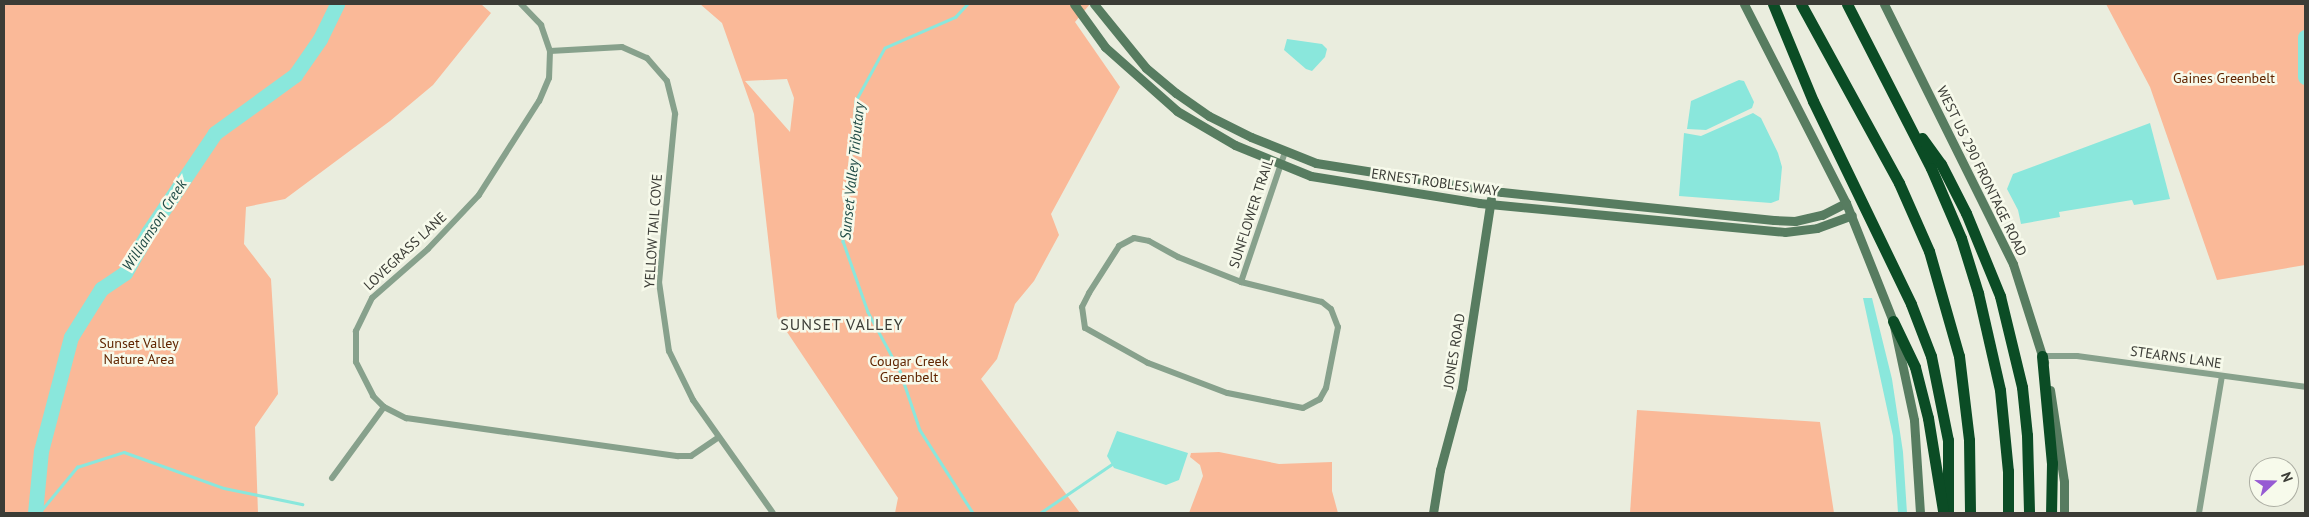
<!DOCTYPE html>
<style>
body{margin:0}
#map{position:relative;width:2309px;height:517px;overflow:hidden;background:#eaedde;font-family:"PT Sans",sans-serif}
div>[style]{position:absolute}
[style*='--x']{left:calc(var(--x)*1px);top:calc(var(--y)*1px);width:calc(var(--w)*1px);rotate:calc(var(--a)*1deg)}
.green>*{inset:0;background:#fab998}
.water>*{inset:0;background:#8ae7dc}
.stream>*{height:2.5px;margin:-1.25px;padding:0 1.25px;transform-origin:1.25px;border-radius:1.25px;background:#8ae7dc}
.river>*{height:15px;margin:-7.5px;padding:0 7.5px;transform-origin:7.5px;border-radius:7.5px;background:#8ae7dc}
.street>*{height:6px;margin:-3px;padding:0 3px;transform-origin:3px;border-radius:3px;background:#87a18c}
.secondary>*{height:9px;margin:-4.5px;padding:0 4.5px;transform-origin:4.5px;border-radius:4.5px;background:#577c60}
.highway>*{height:11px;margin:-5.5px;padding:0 5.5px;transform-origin:5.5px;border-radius:5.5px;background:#0b4c25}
span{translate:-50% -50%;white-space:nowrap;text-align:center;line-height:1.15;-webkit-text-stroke:5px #f7faeb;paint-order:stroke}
.park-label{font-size:14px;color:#602500}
.street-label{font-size:14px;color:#3b3c36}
.water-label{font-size:15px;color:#204b46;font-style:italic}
.quarter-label{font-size:16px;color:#3b3c36;letter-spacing:1px}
.frame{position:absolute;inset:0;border:5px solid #3b3c36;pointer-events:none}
.north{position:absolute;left:2249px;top:457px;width:50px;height:50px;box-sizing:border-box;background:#f7faeb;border:1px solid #acaea3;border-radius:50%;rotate:69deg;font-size:14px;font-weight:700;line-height:20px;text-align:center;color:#3b3c36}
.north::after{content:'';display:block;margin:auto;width:18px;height:22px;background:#965bd3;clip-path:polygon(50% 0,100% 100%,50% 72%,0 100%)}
</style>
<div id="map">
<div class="green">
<i style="clip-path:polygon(4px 4px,481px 4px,491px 13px,433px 85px,390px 121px,285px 199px,246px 207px,244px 244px,271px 279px,278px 394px,255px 427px,258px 513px,4px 513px)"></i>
<i style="clip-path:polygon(evenodd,700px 4px,1090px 4px,1075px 22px,1120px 87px,1051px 214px,1059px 235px,1034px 281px,1015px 304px,997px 359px,981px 379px,1080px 513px,895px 513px,898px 498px,777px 317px,754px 114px,722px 23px,700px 4px,787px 79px,794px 98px,790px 132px,745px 81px,787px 79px)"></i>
<i style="clip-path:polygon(2106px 4px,2305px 4px,2305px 265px,2217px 280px,2150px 87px)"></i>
<i style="clip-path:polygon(1637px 410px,1820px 422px,1834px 513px,1630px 513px)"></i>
<i style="clip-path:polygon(1219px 452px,1279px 464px,1332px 462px,1332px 491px,1338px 513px,1189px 513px,1203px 476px,1200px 465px,1190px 457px,1191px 453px)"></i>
</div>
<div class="water">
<i style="clip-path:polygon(1287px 39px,1322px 44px,1327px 49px,1325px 57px,1312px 71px,1306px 69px,1284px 50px)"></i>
<i style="clip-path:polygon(1739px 80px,1744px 81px,1754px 102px,1752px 108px,1706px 130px,1687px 129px,1691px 101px)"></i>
<i style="clip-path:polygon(1753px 113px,1761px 118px,1778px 153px,1782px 167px,1779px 200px,1771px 203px,1679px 196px,1684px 133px,1701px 136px)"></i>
<i style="clip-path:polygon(2150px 123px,2170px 199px,2134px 205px,2132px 200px,2059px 212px,2060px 217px,2021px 224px,2018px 210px,2007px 189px,2013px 174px)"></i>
<i style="clip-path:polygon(1863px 298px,1872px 298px,1892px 379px,1903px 452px,1907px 513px,1898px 513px,1893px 436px)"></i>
<i style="clip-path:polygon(1117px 431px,1188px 453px,1179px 480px,1166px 485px,1114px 468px,1107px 456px)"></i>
</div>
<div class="stream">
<i style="--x:968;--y:4;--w:18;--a:133"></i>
<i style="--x:956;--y:17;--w:77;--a:156.4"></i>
<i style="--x:885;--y:48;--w:60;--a:118.7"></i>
<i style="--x:856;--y:101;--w:141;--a:95.3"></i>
<i style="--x:843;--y:241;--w:75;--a:70.6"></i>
<i style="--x:868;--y:312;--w:67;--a:61.5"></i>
<i style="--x:900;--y:371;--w:62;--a:71.3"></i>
<i style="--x:920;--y:430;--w:98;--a:57.4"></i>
<i style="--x:39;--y:513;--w:60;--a:-50.4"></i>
<i style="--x:77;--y:467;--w:49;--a:-17.7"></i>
<i style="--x:124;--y:452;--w:106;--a:19.8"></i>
<i style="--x:224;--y:488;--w:80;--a:11.6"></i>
<i style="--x:1040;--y:513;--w:87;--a:-34.2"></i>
</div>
<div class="river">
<i style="--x:2305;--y:37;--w:40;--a:90"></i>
<i style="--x:35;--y:513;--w:62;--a:-84.5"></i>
<i style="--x:41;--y:451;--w:118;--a:-75.3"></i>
<i style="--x:71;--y:337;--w:57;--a:-58"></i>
<i style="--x:101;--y:289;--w:29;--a:-34"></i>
<i style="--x:125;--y:273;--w:48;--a:-60.3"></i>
<i style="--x:149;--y:231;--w:118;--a:-56"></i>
<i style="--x:215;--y:133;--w:99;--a:-35.9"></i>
<i style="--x:295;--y:75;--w:44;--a:-55.2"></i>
<i style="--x:320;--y:39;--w:39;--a:-64"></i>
</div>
<div class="street">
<i style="--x:521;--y:4;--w:29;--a:46"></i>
<i style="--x:541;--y:25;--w:28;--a:71"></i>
<i style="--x:550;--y:51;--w:27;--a:92"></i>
<i style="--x:549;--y:78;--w:25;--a:113"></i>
<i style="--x:539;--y:101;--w:112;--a:122.6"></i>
<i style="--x:479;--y:195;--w:74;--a:133.4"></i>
<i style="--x:428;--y:249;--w:74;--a:138.8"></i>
<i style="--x:372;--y:298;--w:37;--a:116"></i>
<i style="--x:356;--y:331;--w:31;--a:90"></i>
<i style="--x:356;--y:362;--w:38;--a:63"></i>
<i style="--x:373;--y:396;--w:16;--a:45"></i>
<i style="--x:384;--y:407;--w:25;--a:27"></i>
<i style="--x:406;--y:418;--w:275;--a:8"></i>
<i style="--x:678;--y:456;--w:13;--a:0"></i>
<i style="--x:691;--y:456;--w:32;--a:-34"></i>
<i style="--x:550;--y:51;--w:72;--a:-3.2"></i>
<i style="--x:622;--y:47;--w:27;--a:24"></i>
<i style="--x:647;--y:58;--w:30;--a:49"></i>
<i style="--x:667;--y:81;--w:34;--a:76"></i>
<i style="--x:675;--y:114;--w:169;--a:95.4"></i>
<i style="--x:659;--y:282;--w:70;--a:81.8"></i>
<i style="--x:669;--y:351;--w:55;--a:63.9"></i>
<i style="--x:693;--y:400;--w:138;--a:54.7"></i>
<i style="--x:1134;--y:238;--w:15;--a:11"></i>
<i style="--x:1149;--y:241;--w:33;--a:29"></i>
<i style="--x:1178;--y:257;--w:68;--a:21.6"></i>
<i style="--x:1241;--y:282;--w:83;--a:13.9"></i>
<i style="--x:1322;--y:302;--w:11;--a:38"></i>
<i style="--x:1331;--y:309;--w:19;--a:69"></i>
<i style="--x:1338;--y:327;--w:62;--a:101.1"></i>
<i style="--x:1326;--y:388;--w:13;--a:119"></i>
<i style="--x:1320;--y:399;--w:19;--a:152"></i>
<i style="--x:1303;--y:408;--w:77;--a:-168.8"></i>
<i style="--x:1227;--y:393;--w:85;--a:-159.2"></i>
<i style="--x:1148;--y:363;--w:72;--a:-150.9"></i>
<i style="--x:1085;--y:328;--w:21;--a:-98"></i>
<i style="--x:1082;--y:307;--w:16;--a:-63"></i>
<i style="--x:1089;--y:293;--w:56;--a:-57.4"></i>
<i style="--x:1119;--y:246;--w:17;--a:-28"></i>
<i style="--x:1241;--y:282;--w:137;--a:-71.3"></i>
<i style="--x:2042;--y:356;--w:35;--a:0"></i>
<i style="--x:2077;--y:356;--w:230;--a:7.7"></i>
<i style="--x:332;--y:478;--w:88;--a:-53.8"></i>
<i style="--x:2199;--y:513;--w:139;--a:-80.5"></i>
</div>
<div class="secondary">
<i style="--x:1074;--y:4;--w:53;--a:54.2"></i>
<i style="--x:1105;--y:47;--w:96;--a:41.6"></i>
<i style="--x:1177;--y:111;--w:67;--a:30.4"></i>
<i style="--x:1235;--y:145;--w:82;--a:22.2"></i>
<i style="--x:1311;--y:176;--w:170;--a:9.1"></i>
<i style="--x:1479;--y:203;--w:307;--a:5.4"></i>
<i style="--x:1785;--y:232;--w:32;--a:-7"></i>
<i style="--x:1817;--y:228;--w:37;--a:-20"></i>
<i style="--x:1094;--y:4;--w:82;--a:50.9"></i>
<i style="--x:1146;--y:68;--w:39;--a:40"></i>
<i style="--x:1176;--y:93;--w:40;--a:34.9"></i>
<i style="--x:1209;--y:116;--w:47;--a:26.6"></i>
<i style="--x:1251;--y:137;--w:70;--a:21.8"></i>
<i style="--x:1316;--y:163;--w:188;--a:8.9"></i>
<i style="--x:1502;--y:192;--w:273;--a:5.9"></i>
<i style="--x:1774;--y:220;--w:21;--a:3"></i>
<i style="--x:1795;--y:221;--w:28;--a:-13"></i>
<i style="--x:1822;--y:215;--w:27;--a:-27"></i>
<i style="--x:1744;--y:4;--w:224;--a:62.9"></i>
<i style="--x:1846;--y:203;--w:127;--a:68.3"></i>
<i style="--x:1893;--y:321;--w:101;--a:78"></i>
<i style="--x:1914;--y:420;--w:93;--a:86.3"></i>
<i style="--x:1884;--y:4;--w:290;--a:63.6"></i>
<i style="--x:2013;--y:264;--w:103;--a:72.4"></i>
<i style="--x:2050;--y:390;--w:93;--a:81.3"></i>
<i style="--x:2064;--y:482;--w:31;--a:90"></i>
<i style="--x:1433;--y:513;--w:44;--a:-80.8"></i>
<i style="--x:1440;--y:470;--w:85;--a:-75"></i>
<i style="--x:1462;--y:388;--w:191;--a:-81.3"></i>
</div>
<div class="highway">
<i style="--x:1773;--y:4;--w:105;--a:67.6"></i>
<i style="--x:1813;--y:101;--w:225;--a:64.2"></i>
<i style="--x:1911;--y:304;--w:56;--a:69"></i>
<i style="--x:1931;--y:356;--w:86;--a:78.6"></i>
<i style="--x:1948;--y:440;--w:73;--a:90"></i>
<i style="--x:1801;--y:4;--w:204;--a:61.3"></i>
<i style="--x:1899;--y:183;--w:74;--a:66.2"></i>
<i style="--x:1929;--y:251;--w:109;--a:74.1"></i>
<i style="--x:1959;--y:356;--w:85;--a:83.2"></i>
<i style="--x:1969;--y:440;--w:73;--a:89.2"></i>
<i style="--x:1847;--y:4;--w:184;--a:62.9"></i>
<i style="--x:1931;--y:168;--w:76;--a:66.8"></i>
<i style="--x:1961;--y:238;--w:58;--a:72.8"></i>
<i style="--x:1978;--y:293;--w:99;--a:77.2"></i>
<i style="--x:2000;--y:390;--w:81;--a:84.4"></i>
<i style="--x:2008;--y:471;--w:42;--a:90"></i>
<i style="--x:1922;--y:138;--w:32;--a:54"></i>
<i style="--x:1941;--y:164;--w:55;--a:63"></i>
<i style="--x:1966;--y:213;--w:90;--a:67.7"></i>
<i style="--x:2000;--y:296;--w:94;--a:76.4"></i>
<i style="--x:2022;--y:387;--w:48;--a:84.1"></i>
<i style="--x:2027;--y:435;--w:78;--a:88.5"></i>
<i style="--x:1893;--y:321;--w:51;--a:64.4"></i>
<i style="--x:1915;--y:367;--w:53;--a:75.7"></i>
<i style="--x:1928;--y:418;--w:94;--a:80.8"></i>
<i style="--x:2042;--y:356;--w:107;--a:84.7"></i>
<i style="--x:2052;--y:463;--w:50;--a:91.1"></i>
</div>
<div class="park-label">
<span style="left:2224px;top:78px">Gaines Greenbelt</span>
<span style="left:139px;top:351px">Sunset Valley<br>Nature Area</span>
<span style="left:909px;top:369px">Cougar Creek<br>Greenbelt</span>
</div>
<div class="street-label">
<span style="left:1982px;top:171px;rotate:64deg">WEST US 290 FRONTAGE ROAD</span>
<span style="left:1435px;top:182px;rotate:8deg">ERNEST ROBLES WAY</span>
<span style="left:1251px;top:213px;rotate:-72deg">SUNFLOWER TRAIL</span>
<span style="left:653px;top:231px;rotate:-86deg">YELLOW TAIL COVE</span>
<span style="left:405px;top:251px;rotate:-43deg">LOVEGRASS LANE</span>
<span style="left:1454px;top:351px;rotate:-81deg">JONES ROAD</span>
<span style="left:2176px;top:357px;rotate:8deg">STEARNS LANE</span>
</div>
<div class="water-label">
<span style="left:852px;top:171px;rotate:-84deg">Sunset Valley Tributary</span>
<span style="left:154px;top:225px;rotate:-57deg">Williamson Creek</span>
</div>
<div class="quarter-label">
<span style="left:842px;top:324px">SUNSET VALLEY</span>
</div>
<div class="frame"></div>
<div class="north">N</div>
</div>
